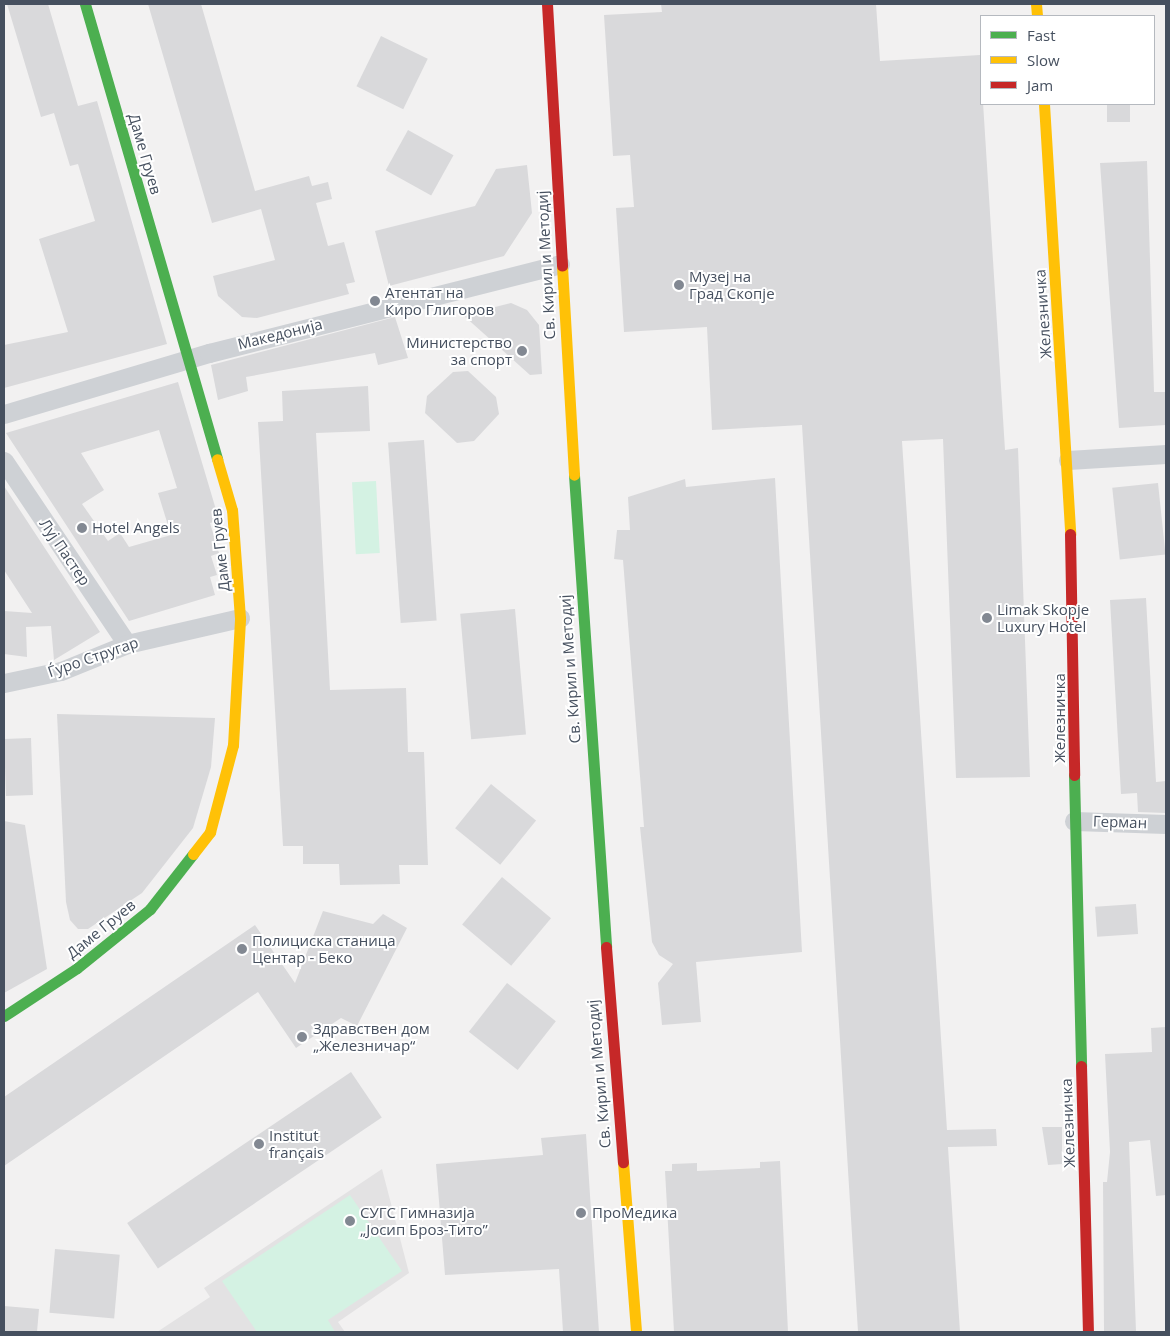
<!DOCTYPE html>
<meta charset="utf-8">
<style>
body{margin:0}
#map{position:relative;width:1170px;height:1336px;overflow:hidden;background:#f2f1f1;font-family:"Open Sans",sans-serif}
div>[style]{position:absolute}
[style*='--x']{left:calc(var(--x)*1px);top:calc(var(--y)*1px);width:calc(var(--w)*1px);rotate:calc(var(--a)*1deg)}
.education>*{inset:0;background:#e3e2e3}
.green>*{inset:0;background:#d4f2e3;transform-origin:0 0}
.building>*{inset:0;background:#d9d9db;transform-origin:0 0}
.street>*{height:19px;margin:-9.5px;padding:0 9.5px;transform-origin:9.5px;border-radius:9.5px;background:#ced1d5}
.fast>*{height:11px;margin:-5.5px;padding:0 5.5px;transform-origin:5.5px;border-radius:5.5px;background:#4caf50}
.slow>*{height:11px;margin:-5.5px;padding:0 5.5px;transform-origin:5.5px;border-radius:5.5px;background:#ffc107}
.jam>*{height:11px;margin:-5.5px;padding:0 5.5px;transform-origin:5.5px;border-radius:5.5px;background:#c62828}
.dots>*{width:14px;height:14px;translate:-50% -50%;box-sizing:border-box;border:2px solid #fff;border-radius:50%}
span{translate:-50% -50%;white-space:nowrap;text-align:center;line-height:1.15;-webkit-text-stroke:4px #fff;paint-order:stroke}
.street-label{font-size:15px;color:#46505f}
.poi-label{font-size:15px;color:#46505f}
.left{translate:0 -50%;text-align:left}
.right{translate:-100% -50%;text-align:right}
.frame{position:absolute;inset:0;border:5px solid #46505f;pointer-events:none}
.legend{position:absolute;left:980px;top:15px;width:175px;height:90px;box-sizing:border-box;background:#fff;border:1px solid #b5b9bf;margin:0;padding:6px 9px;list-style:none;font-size:15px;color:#46505f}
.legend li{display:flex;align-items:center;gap:10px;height:25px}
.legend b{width:25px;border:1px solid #b5b9bf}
</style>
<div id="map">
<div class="education">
<i style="clip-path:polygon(382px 1169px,409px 1273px,338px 1322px,345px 1332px,157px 1332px,210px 1297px,204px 1288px)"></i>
</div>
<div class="green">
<i style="left:376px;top:481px;width:72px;height:24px;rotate:87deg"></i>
<i style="clip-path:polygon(350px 1195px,402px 1271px,328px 1320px,335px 1332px,257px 1332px,222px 1281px)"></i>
</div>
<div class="building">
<i style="clip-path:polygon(7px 4px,48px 4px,78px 106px,97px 101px,167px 344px,4px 388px,4px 345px,68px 332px,39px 239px,95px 221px,78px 164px,70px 166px,54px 113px,41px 117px)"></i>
<i style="clip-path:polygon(148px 4px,201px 4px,255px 191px,309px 176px,312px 186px,328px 182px,332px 199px,316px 203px,328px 246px,344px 242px,355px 282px,346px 284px,349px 294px,257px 318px,242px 317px,218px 296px,213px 276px,275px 260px,261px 209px,212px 223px)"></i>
<i style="clip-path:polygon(661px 4px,876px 4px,880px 61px,980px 55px,1005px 450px,1018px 448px,1030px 777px,956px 778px,943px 439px,902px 441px,947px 1130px,996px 1129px,997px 1146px,948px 1147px,960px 1332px,858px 1332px,802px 425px,712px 430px,707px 327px,624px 332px,616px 208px,634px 207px,630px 155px,613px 156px,604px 15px,662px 12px)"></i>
<i style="left:381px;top:36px;width:52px;height:56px;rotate:26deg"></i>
<i style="left:1107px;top:104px;width:23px;height:18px"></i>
<i style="left:408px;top:130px;width:52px;height:46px;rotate:29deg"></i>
<i style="clip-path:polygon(1147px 161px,1154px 392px,1166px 392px,1166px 425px,1119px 428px,1100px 163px)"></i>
<i style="clip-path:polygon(527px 165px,532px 213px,504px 256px,389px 286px,375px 231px,475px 206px,496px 169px)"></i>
<i style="clip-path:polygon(511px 303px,527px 310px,539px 325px,542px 374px,530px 375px,463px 315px)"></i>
<i style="clip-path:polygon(395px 317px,408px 358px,378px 365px,375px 353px,246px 377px,248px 391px,218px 400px,211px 365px)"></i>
<i style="clip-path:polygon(468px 371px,496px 397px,499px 414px,474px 441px,457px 443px,425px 413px,427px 396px,453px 372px)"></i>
<i style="clip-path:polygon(evenodd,178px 382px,217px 513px,217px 521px,210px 523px,219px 553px,211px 556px,217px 575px,210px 577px,215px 595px,129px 621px,6px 433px,178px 382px,159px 430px,177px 488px,158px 493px,171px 535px,129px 547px,120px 533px,108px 541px,82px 504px,104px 490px,81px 453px,159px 430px)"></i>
<i style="clip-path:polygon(368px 386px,370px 431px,316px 433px,330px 690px,406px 688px,408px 752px,424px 752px,428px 865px,399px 865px,400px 884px,340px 885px,339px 864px,303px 864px,303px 846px,283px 846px,258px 422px,283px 421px,282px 391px)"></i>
<i style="left:424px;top:440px;width:181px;height:36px;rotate:86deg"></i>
<i style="clip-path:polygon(775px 478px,802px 952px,696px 962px,701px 1022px,662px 1025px,658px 983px,673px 964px,659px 955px,652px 942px,640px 827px,644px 827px,623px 560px,614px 559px,617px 530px,630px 530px,628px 497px,685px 479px,686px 487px)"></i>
<i style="left:1158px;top:483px;width:72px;height:46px;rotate:84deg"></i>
<i style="clip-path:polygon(4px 486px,100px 632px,54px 660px,51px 626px,26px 627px,27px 657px,4px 654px,4px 611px,32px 613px,4px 570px)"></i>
<i style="clip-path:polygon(1146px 598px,1156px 782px,1166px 781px,1166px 813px,1138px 812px,1137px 793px,1121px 794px,1110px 600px)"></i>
<i style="left:515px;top:609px;width:126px;height:55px;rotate:85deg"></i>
<i style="clip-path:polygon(57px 714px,215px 718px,211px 767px,193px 828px,142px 893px,88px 929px,78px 929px,70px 920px,66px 902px)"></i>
<i style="left:31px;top:738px;width:57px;height:27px;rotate:88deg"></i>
<i style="left:491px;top:784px;width:58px;height:57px;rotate:39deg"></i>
<i style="clip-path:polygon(4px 821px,25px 825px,47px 969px,4px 993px)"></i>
<i style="left:502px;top:877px;width:64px;height:62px;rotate:40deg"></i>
<i style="left:1136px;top:904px;width:30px;height:41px;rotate:86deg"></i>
<i style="clip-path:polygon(323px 911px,373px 924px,383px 914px,407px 928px,357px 1026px,341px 1018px,296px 1048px,258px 992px,4px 1166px,4px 1097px,255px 925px,295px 983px)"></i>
<i style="left:507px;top:983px;width:62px;height:62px;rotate:38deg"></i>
<i style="clip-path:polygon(1166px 1027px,1166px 1195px,1156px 1196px,1150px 1140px,1129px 1142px,1136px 1331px,1104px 1331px,1103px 1182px,1107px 1182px,1110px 1152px,1105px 1054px,1152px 1052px,1151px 1028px)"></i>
<i style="left:351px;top:1072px;width:55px;height:270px;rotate:56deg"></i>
<i style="clip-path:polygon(1042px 1127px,1062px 1127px,1062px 1164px,1048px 1165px)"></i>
<i style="clip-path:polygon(586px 1134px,599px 1332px,563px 1332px,559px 1269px,445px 1275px,436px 1164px,543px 1155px,541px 1138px)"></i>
<i style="clip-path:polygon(780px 1161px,788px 1332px,674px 1332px,665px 1171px,672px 1171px,672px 1164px,697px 1163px,697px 1171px,760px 1168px,760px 1162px)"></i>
<i style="left:55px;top:1249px;width:65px;height:64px;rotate:5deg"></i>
<i style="clip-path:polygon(4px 1306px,39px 1309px,37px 1332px,4px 1332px)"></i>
</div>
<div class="street">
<i style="--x:4;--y:414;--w:214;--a:-16.6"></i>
<i style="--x:209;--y:353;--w:362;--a:-14.2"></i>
<i style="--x:1068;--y:460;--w:98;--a:-3.5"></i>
<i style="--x:4;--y:461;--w:220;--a:56.1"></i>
<i style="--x:4;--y:683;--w:58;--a:-11.9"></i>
<i style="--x:61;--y:671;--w:71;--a:-22.2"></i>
<i style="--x:127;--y:644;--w:116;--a:-13"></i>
<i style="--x:1074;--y:821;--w:92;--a:1.9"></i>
</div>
<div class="fast">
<i style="--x:85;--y:4;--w:474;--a:73.8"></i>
<i style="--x:574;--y:475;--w:473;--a:86.1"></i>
<i style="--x:1074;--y:775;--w:291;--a:88.6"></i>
<i style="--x:4;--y:1016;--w:87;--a:-33.3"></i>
<i style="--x:77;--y:968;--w:94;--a:-38.9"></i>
<i style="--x:150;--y:909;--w:70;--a:-52"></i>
</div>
<div class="slow">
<i style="--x:1036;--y:4;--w:12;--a:85"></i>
<i style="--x:1044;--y:104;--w:431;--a:86.5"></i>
<i style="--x:562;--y:266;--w:209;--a:86.7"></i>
<i style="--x:193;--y:854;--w:28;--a:-52"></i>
<i style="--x:210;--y:832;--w:90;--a:-75.2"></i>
<i style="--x:233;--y:745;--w:127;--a:-86.8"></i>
<i style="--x:240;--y:618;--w:108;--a:-94.2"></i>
<i style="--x:232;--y:510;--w:53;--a:-106.4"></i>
<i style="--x:623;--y:1162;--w:170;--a:85.6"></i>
</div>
<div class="jam">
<i style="--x:547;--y:4;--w:262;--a:86.7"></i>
<i style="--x:1070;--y:534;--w:241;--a:89"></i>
<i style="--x:606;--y:947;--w:216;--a:85.5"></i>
<i style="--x:1081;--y:1066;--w:266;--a:88.5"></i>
</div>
<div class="dots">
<i style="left:679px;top:285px;background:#828892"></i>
<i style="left:375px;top:301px;background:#828892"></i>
<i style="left:522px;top:351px;background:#828892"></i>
<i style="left:82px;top:528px;background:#828892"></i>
<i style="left:987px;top:618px;background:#828892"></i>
<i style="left:242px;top:949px;background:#828892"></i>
<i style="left:302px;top:1037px;background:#828892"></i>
<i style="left:259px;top:1144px;background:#828892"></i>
<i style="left:581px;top:1213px;background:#828892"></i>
<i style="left:350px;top:1221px;background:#828892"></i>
</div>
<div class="street-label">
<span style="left:145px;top:154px;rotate:74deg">Даме Груев</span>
<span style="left:546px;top:265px;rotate:-93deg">Св. Кирил и Методиј</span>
<span style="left:1043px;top:314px;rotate:-94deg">Железничка</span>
<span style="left:280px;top:334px;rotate:-14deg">Македонија</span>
<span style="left:220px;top:550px;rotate:-96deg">Даме Груев</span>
<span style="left:65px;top:552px;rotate:56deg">Луј Пастер</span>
<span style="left:93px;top:657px;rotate:-19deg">Ѓуро Стругар</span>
<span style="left:570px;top:669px;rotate:-94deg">Св. Кирил и Методиј</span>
<span style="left:1060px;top:718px;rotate:-90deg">Железничка</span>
<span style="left:1120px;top:822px;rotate:2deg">Герман</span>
<span style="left:101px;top:929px;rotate:-39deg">Даме Груев</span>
<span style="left:599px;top:1074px;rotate:-95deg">Св. Кирил и Методиј</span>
<span style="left:1068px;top:1123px;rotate:-92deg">Железничка</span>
</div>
<div class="poi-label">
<span class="left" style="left:689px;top:285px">Музеј на<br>Град Скопје</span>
<span class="left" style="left:385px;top:301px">Атентат на<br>Киро Глигоров</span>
<span class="right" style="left:512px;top:351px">Министерство<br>за спорт</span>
<span class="left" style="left:92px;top:528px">Hotel Angels</span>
<span class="left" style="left:997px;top:618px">Limak Skopje<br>Luxury Hotel</span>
<span class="left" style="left:252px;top:949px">Полициска станица<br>Центар - Беко</span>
<span class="left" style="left:313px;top:1037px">Здравствен дом<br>„Железничар“</span>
<span class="left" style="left:269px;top:1144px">Institut<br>français</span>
<span class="left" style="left:360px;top:1221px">СУГС Гимназија<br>„Јосип Броз-Тито”</span>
<span class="left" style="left:592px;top:1213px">ПроМедика</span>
</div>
<div class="frame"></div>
<ul class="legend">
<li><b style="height:6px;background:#4caf50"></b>Fast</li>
<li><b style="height:6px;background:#ffc107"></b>Slow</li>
<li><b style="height:6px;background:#c62828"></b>Jam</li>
</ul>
</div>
